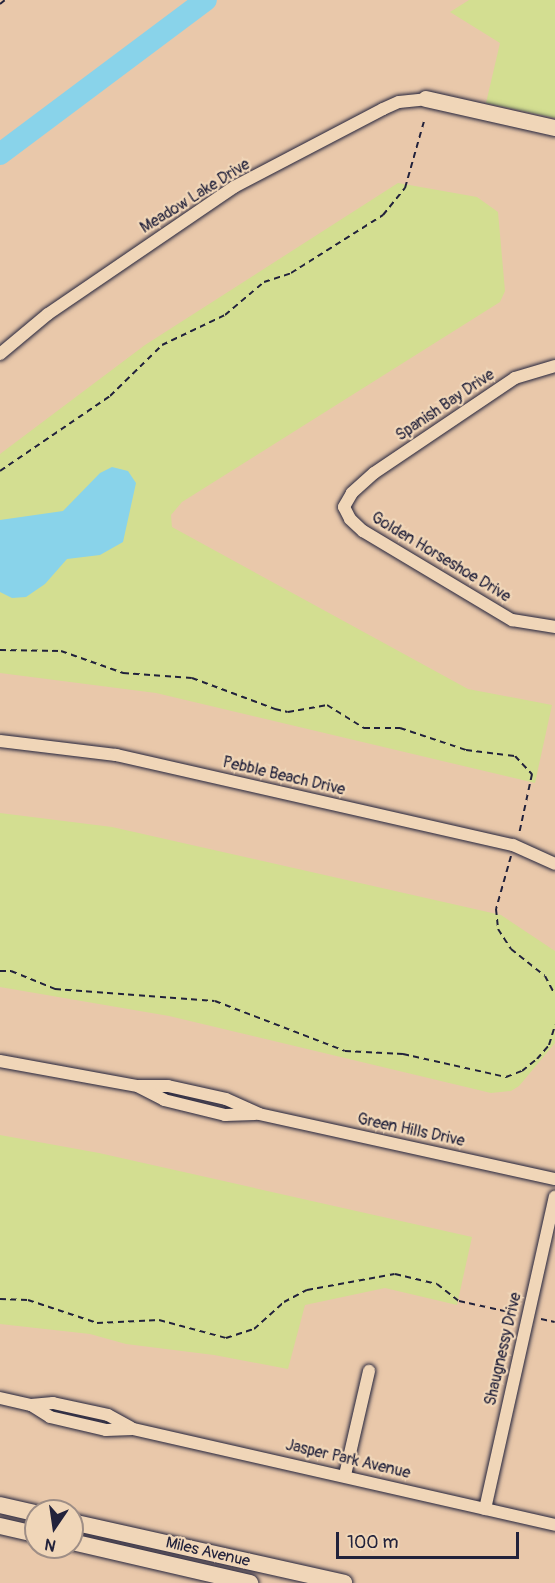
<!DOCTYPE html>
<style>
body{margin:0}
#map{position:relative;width:555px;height:1583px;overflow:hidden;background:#e9c8aa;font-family:Pangolin,sans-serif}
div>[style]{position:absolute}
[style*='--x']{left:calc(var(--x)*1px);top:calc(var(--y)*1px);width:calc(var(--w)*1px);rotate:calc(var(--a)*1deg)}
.green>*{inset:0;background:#d3de91}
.water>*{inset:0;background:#89d3ea}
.river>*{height:22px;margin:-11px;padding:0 11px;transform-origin:11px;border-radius:11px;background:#89d3ea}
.path>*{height:2px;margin-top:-1px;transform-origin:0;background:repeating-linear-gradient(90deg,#22223b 0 6px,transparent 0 10.5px)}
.roads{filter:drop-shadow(0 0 2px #22223b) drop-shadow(0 0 2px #22223b)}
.street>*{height:12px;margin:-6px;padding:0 6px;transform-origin:6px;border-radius:6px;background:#f0d6b8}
.secondary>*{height:16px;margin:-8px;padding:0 8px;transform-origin:8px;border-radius:8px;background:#f0d6b8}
span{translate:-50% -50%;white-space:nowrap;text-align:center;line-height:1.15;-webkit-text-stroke:4.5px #f0d6b8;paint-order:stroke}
.street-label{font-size:16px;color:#22223b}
.north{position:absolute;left:24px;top:1499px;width:60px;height:60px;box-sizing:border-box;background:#f0d6b8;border:2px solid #9e8e86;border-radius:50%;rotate:193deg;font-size:16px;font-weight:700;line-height:24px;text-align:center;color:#22223b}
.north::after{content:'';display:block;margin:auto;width:21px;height:27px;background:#22223b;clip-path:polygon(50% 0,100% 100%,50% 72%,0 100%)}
.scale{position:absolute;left:336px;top:1532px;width:183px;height:27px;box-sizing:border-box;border:3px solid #22223b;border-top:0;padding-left:8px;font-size:18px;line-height:21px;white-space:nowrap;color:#22223b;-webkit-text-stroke:4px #f0d6b8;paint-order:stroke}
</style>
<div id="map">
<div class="green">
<i style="clip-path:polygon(469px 0,555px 0,555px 118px,486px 103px,500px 43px,450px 12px)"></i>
<i style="clip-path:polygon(398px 183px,477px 197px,498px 212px,505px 291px,500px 302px,182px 502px,171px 515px,172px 527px,468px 689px,552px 705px,535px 783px,156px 693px,0 673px,0 454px,145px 345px)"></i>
<i style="clip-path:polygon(0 813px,112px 827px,501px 915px,555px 951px,555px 1043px,519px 1086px,511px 1091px,491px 1093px,169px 1016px,0 987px)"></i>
<i style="clip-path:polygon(0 1135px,99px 1153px,472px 1237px,457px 1305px,385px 1288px,305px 1305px,288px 1369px,214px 1355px,126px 1344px,90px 1334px,0 1324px)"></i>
</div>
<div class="water">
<i style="clip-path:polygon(112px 467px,128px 471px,136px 483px,123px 542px,100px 555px,67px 559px,45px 584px,26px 597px,12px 598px,0 592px,0 520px,63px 511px,100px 473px)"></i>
</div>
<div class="river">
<i style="--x:0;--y:154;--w:257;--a:-36.8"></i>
</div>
<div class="path">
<i style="--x:0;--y:4;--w:6;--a:-39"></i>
<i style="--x:0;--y:471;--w:133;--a:-34.3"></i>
<i style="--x:110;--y:396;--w:73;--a:-44.4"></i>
<i style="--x:162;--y:345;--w:70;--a:-25.5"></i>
<i style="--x:225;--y:315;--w:51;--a:-40.2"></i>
<i style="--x:264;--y:282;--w:28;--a:-18"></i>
<i style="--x:291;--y:273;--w:109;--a:-32.2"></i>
<i style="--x:383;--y:215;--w:35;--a:-51"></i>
<i style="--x:405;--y:188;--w:73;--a:-74.1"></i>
<i style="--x:0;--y:650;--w:61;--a:0.9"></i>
<i style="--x:61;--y:651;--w:66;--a:19.5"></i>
<i style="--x:123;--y:673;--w:69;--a:4.1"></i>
<i style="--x:192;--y:678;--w:89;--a:20.5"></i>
<i style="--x:275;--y:709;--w:13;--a:13"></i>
<i style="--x:288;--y:712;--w:40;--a:-10"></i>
<i style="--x:327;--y:705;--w:44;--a:31.9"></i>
<i style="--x:364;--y:728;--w:36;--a:0"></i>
<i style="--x:400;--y:728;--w:70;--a:18.4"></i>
<i style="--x:466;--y:750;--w:49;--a:7"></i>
<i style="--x:515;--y:756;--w:25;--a:47"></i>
<i style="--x:532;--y:774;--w:61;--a:102.2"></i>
<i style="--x:511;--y:856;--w:55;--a:105.8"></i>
<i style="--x:496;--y:909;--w:20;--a:84"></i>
<i style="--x:498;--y:929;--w:24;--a:57"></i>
<i style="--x:511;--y:949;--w:43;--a:38.5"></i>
<i style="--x:545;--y:976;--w:21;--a:62"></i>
<i style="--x:0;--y:971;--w:11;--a:0"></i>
<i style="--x:11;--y:971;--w:48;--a:22.2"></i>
<i style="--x:55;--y:989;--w:160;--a:4.3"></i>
<i style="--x:215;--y:1001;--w:139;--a:21"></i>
<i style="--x:345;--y:1051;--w:58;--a:3"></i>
<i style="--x:403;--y:1054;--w:106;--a:12.6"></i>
<i style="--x:506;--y:1077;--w:17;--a:-21"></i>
<i style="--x:522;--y:1071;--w:19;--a:-39"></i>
<i style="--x:537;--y:1059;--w:18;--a:-49"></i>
<i style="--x:549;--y:1045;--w:21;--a:-73"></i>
<i style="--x:0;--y:1299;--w:28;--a:2"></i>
<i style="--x:28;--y:1300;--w:73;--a:18.4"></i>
<i style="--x:97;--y:1323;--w:62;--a:-2.8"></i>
<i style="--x:159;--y:1320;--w:69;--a:15"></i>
<i style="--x:226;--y:1338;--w:29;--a:-18"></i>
<i style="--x:254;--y:1329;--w:40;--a:-42"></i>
<i style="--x:284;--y:1302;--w:26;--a:-28"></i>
<i style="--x:307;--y:1290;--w:89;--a:-10.3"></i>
<i style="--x:395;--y:1274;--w:43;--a:13.4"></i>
<i style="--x:437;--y:1284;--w:28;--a:38"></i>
<i style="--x:459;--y:1301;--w:60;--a:12.4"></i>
<i style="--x:541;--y:1319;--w:14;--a:12"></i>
</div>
<div class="roads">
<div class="street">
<i style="--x:0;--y:354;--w:62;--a:-39.8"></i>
<i style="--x:48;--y:314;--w:225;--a:-34.3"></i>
<i style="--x:234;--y:187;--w:168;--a:-27.6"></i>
<i style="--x:383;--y:109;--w:17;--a:-24"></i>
<i style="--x:399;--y:102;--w:27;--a:-6"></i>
<i style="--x:555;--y:366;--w:42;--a:163.3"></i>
<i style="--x:515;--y:378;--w:170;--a:146"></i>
<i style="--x:374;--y:473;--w:30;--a:138"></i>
<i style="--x:352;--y:493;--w:16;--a:120"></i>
<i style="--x:344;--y:507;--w:13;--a:63"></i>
<i style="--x:350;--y:519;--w:18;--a:43"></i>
<i style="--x:363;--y:531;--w:174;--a:30.9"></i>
<i style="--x:512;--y:620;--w:44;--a:9.2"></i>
<i style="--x:0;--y:741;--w:117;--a:6.9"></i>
<i style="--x:116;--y:755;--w:407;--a:12.8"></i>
<i style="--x:513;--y:845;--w:46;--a:24.3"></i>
<i style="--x:0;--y:1061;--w:140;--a:10.3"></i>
<i style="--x:138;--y:1086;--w:30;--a:0"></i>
<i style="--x:168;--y:1086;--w:59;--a:12.6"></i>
<i style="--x:226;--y:1099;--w:36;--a:24"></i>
<i style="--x:259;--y:1114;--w:303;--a:12.4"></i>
<i style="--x:139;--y:1087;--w:28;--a:27"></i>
<i style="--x:164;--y:1100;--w:63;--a:13.8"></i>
<i style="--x:225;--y:1115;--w:30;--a:-2"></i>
<i style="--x:0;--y:1398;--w:32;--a:13"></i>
<i style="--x:31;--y:1405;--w:22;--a:-5"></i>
<i style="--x:53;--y:1403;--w:56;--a:12.3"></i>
<i style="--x:108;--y:1415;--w:26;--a:29"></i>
<i style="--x:31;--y:1405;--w:22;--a:32"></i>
<i style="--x:50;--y:1417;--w:57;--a:13.1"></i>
<i style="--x:106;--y:1430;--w:27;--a:-2"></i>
<i style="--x:133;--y:1429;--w:433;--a:12.8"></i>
<i style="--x:345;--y:1475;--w:107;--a:-77"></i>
<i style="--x:485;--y:1509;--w:320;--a:-77.4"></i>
</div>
<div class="secondary">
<i style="--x:426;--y:99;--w:132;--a:12.7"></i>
<i style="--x:0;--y:1505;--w:37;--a:13"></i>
<i style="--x:72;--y:1522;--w:279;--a:12.6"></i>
<i style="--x:0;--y:1526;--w:37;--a:13"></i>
<i style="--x:72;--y:1542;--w:183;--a:13"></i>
</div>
</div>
<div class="street-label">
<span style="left:195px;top:196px;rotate:-32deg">Meadow Lake Drive</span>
<span style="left:445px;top:405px;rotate:-34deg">Spanish Bay Drive</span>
<span style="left:441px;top:557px;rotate:31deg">Golden Horseshoe Drive</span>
<span style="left:284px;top:776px;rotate:13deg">Pebble Beach Drive</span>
<span style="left:411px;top:1130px;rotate:12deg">Green Hills Drive</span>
<span style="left:503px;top:1349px;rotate:-77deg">Shaugnessy Drive</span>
<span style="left:348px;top:1459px;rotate:13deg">Jasper Park Avenue</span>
<span style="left:208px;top:1552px;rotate:13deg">Miles Avenue</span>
</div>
<div class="north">N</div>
<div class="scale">100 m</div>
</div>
